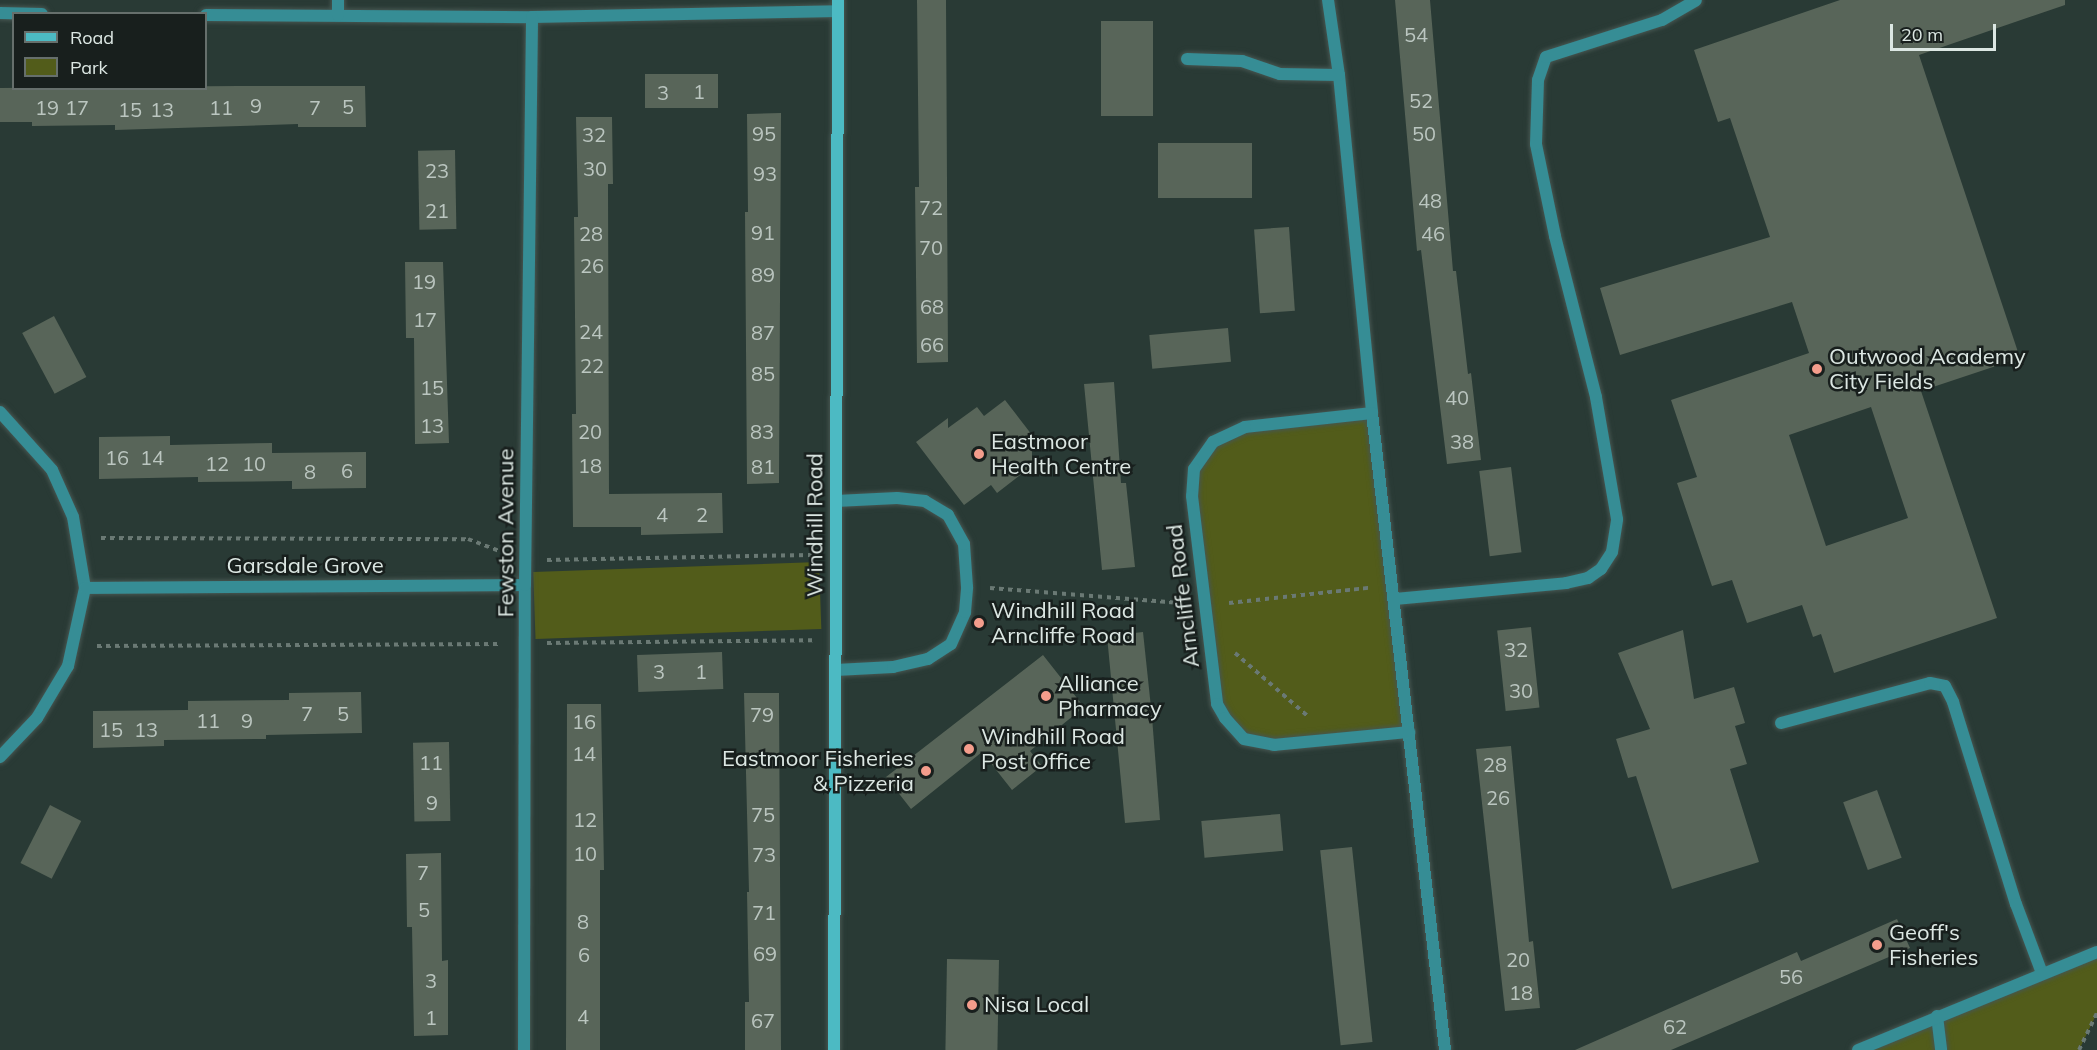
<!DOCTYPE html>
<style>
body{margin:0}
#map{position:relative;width:2097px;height:1050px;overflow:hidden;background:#293a35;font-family:Mulish,sans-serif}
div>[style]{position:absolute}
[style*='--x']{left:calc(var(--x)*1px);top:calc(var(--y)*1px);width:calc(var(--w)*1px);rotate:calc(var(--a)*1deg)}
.green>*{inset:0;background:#525c1a;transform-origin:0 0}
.building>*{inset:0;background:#586559;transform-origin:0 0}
.path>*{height:4px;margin-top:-2px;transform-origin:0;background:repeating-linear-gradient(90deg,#6a7974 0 4.5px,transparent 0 9px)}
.roads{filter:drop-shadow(0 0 2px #465651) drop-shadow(0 0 2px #465651)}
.lane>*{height:12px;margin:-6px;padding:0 6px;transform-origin:6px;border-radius:6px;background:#368d95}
.street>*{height:12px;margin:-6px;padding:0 6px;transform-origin:6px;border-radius:6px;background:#368d95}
.secondary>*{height:12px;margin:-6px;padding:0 6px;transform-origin:6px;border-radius:6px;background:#4cbac3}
.dots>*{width:16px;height:16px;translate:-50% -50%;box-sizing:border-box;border:3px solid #181f1d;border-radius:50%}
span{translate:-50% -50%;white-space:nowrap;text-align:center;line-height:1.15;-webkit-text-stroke:5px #181f1d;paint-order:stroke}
.number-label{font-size:20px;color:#bbc6c0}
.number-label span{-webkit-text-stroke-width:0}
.poi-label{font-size:22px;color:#dce7e3}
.left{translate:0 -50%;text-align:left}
.right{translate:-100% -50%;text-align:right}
.street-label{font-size:22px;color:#dce7e3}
.legend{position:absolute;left:12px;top:12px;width:195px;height:78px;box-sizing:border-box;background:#181f1d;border:2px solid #666f6c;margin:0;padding:8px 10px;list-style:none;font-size:18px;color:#dce7e3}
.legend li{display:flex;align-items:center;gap:12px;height:30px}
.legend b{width:30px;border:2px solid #666f6c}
.scale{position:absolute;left:1890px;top:24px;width:106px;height:27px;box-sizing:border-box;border:3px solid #dce7e3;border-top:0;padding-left:8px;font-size:18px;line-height:21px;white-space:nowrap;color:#dce7e3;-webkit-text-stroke:4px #181f1d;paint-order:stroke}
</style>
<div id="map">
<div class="green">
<i style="clip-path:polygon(1372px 413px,1409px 732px,1274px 745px,1244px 739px,1217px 704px,1194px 469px,1213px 442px,1245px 427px)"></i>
<i style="left:819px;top:562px;width:67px;height:286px;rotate:88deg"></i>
<i style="clip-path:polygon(2097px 952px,2097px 1013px,2079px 1050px,1858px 1050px)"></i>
</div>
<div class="building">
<i style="clip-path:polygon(917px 0,946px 0,948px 362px,917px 363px,915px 187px,919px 187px)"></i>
<i style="clip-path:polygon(1395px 0,1430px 0,1453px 271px,1456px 271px,1468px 374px,1471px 373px,1481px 460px,1447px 464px,1421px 250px,1417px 251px)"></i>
<i style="clip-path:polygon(evenodd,1840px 0,2065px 0,2065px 5px,1919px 55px,2020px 358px,1921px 391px,1997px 618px,1834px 673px,1821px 634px,1813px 637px,1802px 605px,1747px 623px,1732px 580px,1712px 586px,1677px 483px,1697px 477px,1671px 400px,1809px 353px,1792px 302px,1620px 355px,1600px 288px,1770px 237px,1730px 118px,1718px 122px,1694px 50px,1840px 0,1871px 407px,1908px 518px,1826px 546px,1789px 435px,1871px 407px)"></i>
<i style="left:1101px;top:21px;width:52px;height:95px"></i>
<i style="left:718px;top:74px;width:34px;height:73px;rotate:90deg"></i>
<i style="clip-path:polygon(238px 86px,365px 86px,366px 127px,298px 127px,298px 124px,115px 130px,115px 125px,32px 126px,32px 122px,0 122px,0 88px)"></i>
<i style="clip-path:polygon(781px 113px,779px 483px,747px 484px,745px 212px,748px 212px,747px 114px)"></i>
<i style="clip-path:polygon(576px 117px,612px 117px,613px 184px,608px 184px,609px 494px,722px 493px,723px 533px,641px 535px,641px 527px,573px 527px,572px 414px,576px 414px,574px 217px,578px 217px)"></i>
<i style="left:1252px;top:143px;width:55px;height:94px;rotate:90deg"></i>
<i style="left:455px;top:150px;width:79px;height:37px;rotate:89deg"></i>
<i style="left:1289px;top:227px;width:84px;height:35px;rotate:86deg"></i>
<i style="clip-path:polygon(405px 262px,443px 262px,449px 443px,415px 444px,414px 338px,406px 338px)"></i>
<i style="left:54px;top:316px;width:69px;height:36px;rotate:62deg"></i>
<i style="left:1228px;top:328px;width:34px;height:79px;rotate:85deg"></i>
<i style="clip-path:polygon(1114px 382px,1121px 483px,1126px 483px,1135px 567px,1102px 570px,1084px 384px)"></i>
<i style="clip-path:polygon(1005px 400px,1032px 435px,1032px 466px,997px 493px,991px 485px,964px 505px,916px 442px,948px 418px,948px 428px,977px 407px,984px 416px)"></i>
<i style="clip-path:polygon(170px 436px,170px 445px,272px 443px,272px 453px,366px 452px,366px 488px,292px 489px,292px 481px,198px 482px,198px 477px,99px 479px,99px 437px)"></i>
<i style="left:1511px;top:467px;width:86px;height:32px;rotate:83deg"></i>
<i style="left:1531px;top:627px;width:81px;height:34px;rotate:84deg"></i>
<i style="clip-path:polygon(1683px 630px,1694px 699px,1734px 687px,1745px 723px,1735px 726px,1747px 764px,1730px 769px,1759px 862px,1672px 889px,1636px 776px,1628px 778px,1616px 739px,1650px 729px,1618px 653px)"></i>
<i style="clip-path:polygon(1143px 632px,1152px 717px,1160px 820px,1125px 823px,1107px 636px)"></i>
<i style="left:722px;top:652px;width:37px;height:85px;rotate:88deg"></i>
<i style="clip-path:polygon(1043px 655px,1084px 707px,1030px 751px,1042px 766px,1012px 790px,982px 752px,911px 809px,886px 777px)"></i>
<i style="clip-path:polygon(361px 692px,362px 733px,266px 735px,266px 739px,164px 740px,164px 746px,93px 748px,93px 711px,188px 710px,188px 701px,289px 700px,289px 693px)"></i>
<i style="clip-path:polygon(744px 693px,779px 693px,781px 1050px,745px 1050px,745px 1002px,749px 1002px,747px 892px,749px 892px)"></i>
<i style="clip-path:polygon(567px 704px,601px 704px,604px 870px,600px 870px,600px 1050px,566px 1050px)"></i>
<i style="left:449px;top:742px;width:79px;height:36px;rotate:89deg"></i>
<i style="clip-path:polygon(1511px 746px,1529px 942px,1533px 941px,1540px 1008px,1505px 1011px,1476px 749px)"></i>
<i style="left:1877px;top:790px;width:72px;height:36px;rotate:70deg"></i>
<i style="left:50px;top:805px;width:35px;height:65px;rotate:27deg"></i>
<i style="left:1280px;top:814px;width:37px;height:79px;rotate:85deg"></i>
<i style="left:1352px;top:847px;width:196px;height:32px;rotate:84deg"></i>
<i style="clip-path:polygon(441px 853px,442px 961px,448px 960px,448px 1035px,414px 1036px,412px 927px,407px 927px,406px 854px)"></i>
<i style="clip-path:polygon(1897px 919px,1910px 948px,1671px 1050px,1575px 1050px,1797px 952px,1801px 961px)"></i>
<i style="left:947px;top:959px;width:52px;height:91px;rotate:1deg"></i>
</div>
<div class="path">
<i style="--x:101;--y:538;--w:367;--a:0.2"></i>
<i style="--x:468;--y:539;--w:36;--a:21"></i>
<i style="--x:547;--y:560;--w:266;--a:-1.1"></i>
<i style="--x:990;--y:588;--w:191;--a:4.5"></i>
<i style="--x:1229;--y:603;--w:140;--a:-6.2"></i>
<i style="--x:547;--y:643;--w:266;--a:-0.6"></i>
<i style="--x:97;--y:646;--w:404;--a:-0.3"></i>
<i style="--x:1235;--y:653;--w:98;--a:40.9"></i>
<i style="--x:2079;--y:1050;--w:41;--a:-64.1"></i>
</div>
<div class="roads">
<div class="lane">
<i style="--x:1395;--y:599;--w:172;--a:-5.3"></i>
<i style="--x:1566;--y:583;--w:23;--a:-13"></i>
<i style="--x:1588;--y:578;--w:16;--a:-35"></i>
<i style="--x:1601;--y:569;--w:20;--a:-57"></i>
<i style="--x:1612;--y:552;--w:33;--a:-81"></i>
<i style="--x:1617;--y:519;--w:124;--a:-99.8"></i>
<i style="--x:1596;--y:397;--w:166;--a:-104.3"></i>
<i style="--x:1555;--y:236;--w:94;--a:-101.7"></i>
<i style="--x:1536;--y:144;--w:64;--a:-88.2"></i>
<i style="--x:1538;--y:80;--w:24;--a:-71"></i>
<i style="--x:1546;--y:57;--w:122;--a:-17.7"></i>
<i style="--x:1662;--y:20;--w:39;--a:-30"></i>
<i style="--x:836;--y:670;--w:57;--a:-3"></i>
<i style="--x:893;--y:667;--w:36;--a:-13"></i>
<i style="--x:928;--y:659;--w:27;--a:-33"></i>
<i style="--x:951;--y:644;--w:35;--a:-66"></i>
<i style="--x:965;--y:612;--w:25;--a:-85"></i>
<i style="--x:967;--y:587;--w:43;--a:-94"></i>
<i style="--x:964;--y:544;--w:33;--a:-119"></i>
<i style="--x:948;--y:515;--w:27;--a:-149"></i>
<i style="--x:925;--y:501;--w:28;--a:-174"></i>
<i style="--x:897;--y:498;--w:61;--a:177.2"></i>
<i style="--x:1781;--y:723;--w:154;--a:-15"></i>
<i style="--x:1930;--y:683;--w:15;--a:11"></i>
<i style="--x:1945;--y:686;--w:18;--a:63"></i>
<i style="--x:1953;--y:702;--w:212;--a:72.7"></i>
<i style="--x:2016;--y:904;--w:74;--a:69.4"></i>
</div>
<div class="street">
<i style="--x:1328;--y:0;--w:76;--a:81.7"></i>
<i style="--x:1339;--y:75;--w:340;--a:84.4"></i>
<i style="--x:1372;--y:413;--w:641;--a:83.46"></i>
<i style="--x:0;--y:13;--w:42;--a:1.4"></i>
<i style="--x:206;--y:15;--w:326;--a:0.4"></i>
<i style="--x:532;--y:17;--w:306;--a:-1.1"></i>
<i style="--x:338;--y:15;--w:15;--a:-90"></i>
<i style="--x:1187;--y:59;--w:55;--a:2.1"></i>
<i style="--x:1242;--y:61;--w:40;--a:18.9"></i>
<i style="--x:1280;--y:74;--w:59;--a:1"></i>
<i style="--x:0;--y:412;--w:78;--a:48.1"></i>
<i style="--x:52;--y:470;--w:51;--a:65.9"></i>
<i style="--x:73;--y:517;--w:72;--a:80.4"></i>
<i style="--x:85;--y:588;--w:80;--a:102.3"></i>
<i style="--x:68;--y:666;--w:61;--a:120.8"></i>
<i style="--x:37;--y:718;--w:54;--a:133.5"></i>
<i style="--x:1372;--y:413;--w:128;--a:173.7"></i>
<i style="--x:1245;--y:427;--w:35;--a:155"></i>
<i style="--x:1213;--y:442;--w:33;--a:125"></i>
<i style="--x:1194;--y:469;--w:27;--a:94"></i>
<i style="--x:1192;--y:496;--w:209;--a:83.1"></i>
<i style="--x:1217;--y:704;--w:16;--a:60"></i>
<i style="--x:1225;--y:718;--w:28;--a:48"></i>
<i style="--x:1244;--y:739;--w:31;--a:11"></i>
<i style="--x:1274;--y:745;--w:136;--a:-5.5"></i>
<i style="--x:85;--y:588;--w:440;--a:-0.4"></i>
<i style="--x:1937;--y:1016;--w:34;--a:83"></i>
<i style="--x:524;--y:1050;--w:465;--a:-89.9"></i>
<i style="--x:525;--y:585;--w:568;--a:-89.29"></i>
<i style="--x:1858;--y:1050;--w:258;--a:-22.3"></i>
</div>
<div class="secondary">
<i style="--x:834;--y:1050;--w:1050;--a:-89.78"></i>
</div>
</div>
<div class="dots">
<i style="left:1817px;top:369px;background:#f49d8c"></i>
<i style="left:979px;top:454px;background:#f49d8c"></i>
<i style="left:979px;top:623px;background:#f49d8c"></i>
<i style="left:1046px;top:696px;background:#f49d8c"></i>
<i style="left:969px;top:749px;background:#f49d8c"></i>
<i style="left:926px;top:771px;background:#f49d8c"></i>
<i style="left:1877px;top:945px;background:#f49d8c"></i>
<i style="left:972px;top:1005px;background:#f49d8c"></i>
</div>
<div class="number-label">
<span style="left:1416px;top:34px">54</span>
<span style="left:699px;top:91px">1</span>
<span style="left:663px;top:92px">3</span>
<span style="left:1421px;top:100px">52</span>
<span style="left:256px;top:105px">9</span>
<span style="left:348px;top:106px">5</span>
<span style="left:47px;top:107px">19</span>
<span style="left:77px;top:107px">17</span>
<span style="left:221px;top:107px">11</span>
<span style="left:315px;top:107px">7</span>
<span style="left:130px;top:109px">15</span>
<span style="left:162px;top:109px">13</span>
<span style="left:764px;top:133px">95</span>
<span style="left:1424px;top:133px">50</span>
<span style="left:594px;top:134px">32</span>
<span style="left:595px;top:168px">30</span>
<span style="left:437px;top:170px">23</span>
<span style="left:765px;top:173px">93</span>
<span style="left:1430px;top:200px">48</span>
<span style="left:931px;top:207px">72</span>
<span style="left:437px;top:210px">21</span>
<span style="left:763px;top:232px">91</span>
<span style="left:591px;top:233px">28</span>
<span style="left:1433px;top:233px">46</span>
<span style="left:931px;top:247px">70</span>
<span style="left:592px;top:265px">26</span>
<span style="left:763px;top:274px">89</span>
<span style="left:424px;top:281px">19</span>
<span style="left:932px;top:306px">68</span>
<span style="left:425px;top:319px">17</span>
<span style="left:591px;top:331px">24</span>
<span style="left:763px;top:332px">87</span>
<span style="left:932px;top:344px">66</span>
<span style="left:592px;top:365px">22</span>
<span style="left:763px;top:373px">85</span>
<span style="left:432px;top:387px">15</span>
<span style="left:1457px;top:397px">40</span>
<span style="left:432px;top:425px">13</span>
<span style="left:590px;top:431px">20</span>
<span style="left:762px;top:431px">83</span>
<span style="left:1462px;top:441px">38</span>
<span style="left:117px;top:457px">16</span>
<span style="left:152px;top:457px">14</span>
<span style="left:217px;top:463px">12</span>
<span style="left:254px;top:463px">10</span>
<span style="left:590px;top:465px">18</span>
<span style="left:763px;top:466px">81</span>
<span style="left:347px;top:470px">6</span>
<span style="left:310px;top:471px">8</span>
<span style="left:662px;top:514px">4</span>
<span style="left:702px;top:514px">2</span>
<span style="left:1516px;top:649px">32</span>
<span style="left:659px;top:671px">3</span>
<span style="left:701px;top:671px">1</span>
<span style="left:1521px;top:690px">30</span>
<span style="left:307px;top:713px">7</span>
<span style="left:343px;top:713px">5</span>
<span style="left:762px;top:714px">79</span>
<span style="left:208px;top:720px">11</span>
<span style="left:247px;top:720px">9</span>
<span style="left:584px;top:721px">16</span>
<span style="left:111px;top:729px">15</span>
<span style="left:146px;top:729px">13</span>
<span style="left:584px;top:753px">14</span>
<span style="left:431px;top:762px">11</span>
<span style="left:1495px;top:764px">28</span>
<span style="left:1498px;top:797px">26</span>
<span style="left:432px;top:802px">9</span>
<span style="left:763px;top:814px">75</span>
<span style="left:585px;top:819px">12</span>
<span style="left:585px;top:853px">10</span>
<span style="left:764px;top:854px">73</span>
<span style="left:423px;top:872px">7</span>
<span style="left:424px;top:909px">5</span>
<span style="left:764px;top:912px">71</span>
<span style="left:583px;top:921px">8</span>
<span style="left:765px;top:953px">69</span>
<span style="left:584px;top:954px">6</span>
<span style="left:1518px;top:959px">20</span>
<span style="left:1791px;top:976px">56</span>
<span style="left:431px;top:980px">3</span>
<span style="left:1521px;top:992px">18</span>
<span style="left:583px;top:1016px">4</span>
<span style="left:431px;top:1017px">1</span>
<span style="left:763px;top:1020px">67</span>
<span style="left:1675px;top:1026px">62</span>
</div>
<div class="poi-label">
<span class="left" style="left:1829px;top:369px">Outwood Academy<br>City Fields</span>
<span class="left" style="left:991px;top:454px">Eastmoor<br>Health Centre</span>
<span class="left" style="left:991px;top:623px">Windhill Road<br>Arncliffe Road</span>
<span class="left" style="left:1058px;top:696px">Alliance<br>Pharmacy</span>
<span class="left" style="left:981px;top:749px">Windhill Road<br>Post Office</span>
<span class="right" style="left:914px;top:771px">Eastmoor Fisheries<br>&amp; Pizzeria</span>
<span class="left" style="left:1889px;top:945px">Geoff's<br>Fisheries</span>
<span class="left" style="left:984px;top:1005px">Nisa Local</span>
</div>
<div class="street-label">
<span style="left:815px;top:525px;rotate:-90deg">Windhill Road</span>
<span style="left:506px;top:533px;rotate:-90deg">Fewston Avenue</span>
<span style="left:305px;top:566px">Garsdale Grove</span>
<span style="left:1183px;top:596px;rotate:-97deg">Arncliffe Road</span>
</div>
<ul class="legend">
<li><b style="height:8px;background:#4cbac3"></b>Road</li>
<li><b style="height:16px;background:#525c1a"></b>Park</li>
</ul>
<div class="scale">20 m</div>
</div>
